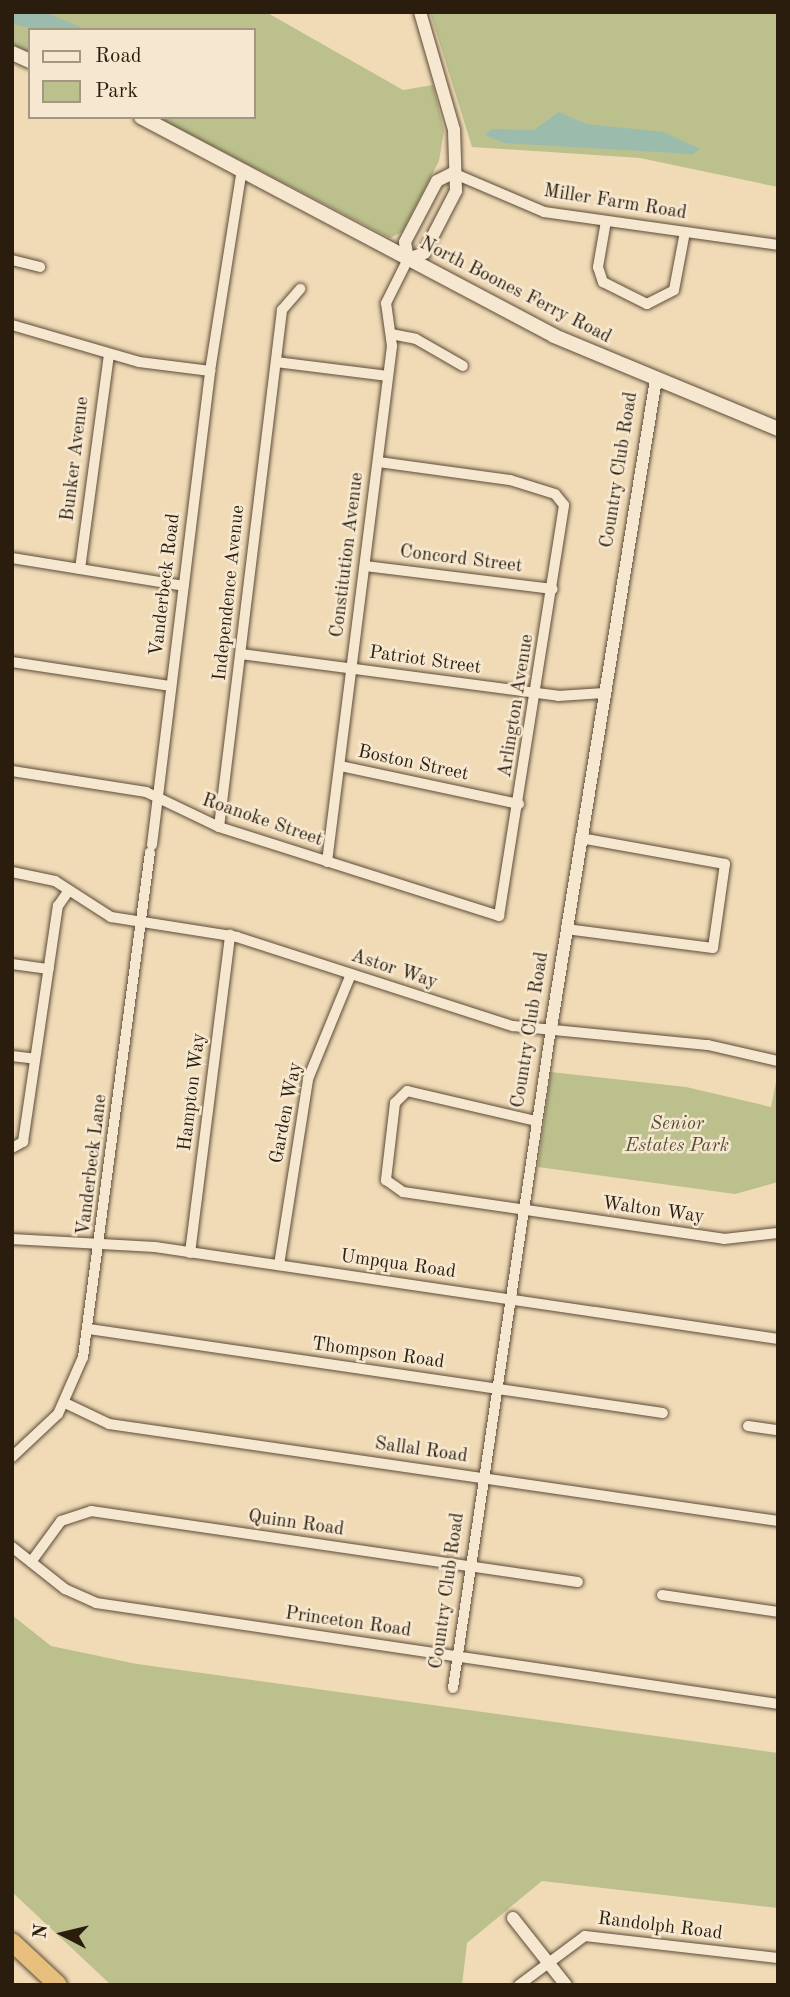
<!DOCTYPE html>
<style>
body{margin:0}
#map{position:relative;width:790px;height:1997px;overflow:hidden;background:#f1dbb7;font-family:"Old Standard TT",serif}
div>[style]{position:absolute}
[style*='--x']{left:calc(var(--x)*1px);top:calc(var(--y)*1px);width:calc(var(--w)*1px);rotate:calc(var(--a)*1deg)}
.green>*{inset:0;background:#bbc08d}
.water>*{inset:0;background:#9bbbac}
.roads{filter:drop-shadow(0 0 2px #5c4c38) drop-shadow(0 0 2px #5c4c38)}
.minor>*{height:10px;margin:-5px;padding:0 5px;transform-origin:5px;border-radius:5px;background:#f6e8d0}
.tertiary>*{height:12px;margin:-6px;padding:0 6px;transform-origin:6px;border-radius:6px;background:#f6e8d0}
.secondary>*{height:14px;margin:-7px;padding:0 7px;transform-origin:7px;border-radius:7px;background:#f6e8d0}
.motorway>*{height:18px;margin:-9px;padding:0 9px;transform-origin:9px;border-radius:9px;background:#e8be7c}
span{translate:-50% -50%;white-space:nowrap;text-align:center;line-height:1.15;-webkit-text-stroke:5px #f6e8d0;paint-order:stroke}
.street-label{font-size:19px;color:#2a1d0e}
.park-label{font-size:19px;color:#564e34;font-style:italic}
.frame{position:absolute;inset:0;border:14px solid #2a1d0e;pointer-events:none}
.legend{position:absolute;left:28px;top:28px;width:228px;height:91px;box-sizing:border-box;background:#f6e8d0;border:2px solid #a49782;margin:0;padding:9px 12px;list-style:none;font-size:21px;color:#2a1d0e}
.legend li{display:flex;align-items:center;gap:14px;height:35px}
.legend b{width:35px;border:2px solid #a49782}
.north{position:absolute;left:28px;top:1899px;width:70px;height:70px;-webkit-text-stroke:5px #f6e8d0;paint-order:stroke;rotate:277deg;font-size:19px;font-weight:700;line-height:28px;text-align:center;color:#2a1d0e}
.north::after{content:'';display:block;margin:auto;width:24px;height:32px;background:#2a1d0e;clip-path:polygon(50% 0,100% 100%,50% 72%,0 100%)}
</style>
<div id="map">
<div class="green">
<i style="clip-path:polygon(12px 12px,266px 12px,403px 90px,433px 85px,444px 131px,439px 161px,402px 232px,390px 238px,157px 117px,254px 117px,254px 30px,30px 30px,30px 53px,12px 44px)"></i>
<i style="clip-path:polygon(430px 12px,778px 12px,778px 187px,640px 158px,472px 147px)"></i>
<i style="clip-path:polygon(551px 1072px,686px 1087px,771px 1107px,778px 1072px,778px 1182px,735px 1194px,538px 1167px)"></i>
<i style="clip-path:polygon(12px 1615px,51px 1646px,137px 1664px,778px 1753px,778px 1908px,542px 1881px,467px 1943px,462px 1985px,111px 1985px,12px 1892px)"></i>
</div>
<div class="water">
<i style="clip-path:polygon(12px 12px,45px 12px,87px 30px,35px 30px,12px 23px)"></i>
<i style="clip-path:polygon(559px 112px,586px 124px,663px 132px,700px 149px,693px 154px,504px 143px,485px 135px,492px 129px,534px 130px)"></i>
</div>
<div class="roads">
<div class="minor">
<i style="--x:453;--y:173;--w:99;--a:23.2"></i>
<i style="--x:544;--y:212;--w:236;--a:8"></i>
<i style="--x:606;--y:221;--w:47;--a:99.9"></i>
<i style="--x:598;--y:267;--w:16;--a:72"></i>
<i style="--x:603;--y:282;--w:49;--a:26.6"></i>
<i style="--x:647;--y:304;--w:30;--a:-27"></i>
<i style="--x:674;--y:290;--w:59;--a:-79.3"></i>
<i style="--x:12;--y:260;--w:29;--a:14"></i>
<i style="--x:12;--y:325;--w:132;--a:16.2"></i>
<i style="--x:139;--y:362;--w:72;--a:7.2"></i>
<i style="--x:391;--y:334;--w:25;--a:11"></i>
<i style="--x:416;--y:339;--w:54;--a:29.9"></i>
<i style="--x:276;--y:362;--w:113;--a:7.1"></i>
<i style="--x:12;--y:558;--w:174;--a:9.2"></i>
<i style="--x:365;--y:566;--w:189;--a:7"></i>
<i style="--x:80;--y:569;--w:217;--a:-82.3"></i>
<i style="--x:241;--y:654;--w:320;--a:7.5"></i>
<i style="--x:558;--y:696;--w:46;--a:-3.7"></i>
<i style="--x:12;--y:662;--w:161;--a:8.6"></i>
<i style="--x:340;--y:766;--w:183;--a:12"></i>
<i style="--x:12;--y:771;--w:136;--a:8.9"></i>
<i style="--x:146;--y:792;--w:81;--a:25.6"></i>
<i style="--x:219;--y:827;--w:294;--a:17.6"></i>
<i style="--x:499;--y:916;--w:416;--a:-81"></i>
<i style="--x:564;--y:505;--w:14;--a:-129"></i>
<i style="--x:555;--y:494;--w:47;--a:-162.7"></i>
<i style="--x:510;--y:480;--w:133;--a:-172.2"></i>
<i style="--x:219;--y:827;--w:521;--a:-83.05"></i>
<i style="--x:282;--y:310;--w:28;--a:-49"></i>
<i style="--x:152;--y:845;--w:478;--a:-83"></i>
<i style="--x:210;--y:371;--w:204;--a:-81"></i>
<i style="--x:327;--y:862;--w:520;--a:-82.82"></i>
<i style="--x:392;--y:346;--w:43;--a:-97.9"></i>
<i style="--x:386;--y:303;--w:49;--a:-63.4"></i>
<i style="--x:12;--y:872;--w:44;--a:11.8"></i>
<i style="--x:55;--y:881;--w:67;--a:32.7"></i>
<i style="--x:111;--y:917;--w:128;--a:9"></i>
<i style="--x:237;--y:937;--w:290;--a:17.9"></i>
<i style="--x:513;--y:1026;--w:196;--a:5.6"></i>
<i style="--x:708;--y:1045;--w:72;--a:12.9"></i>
<i style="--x:566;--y:929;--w:148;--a:7.4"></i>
<i style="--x:713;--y:948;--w:85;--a:-81.9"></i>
<i style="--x:725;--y:864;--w:147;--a:-169.8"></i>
<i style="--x:12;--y:964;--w:37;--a:8"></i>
<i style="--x:12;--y:1056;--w:23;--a:7"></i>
<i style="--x:536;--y:1121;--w:132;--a:-166.9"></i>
<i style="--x:407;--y:1091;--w:17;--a:135"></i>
<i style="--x:395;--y:1103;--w:78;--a:96.7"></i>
<i style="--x:386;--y:1180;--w:21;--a:35"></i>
<i style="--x:403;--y:1192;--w:324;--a:8.3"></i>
<i style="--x:724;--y:1239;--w:54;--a:-6.3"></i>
<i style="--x:12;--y:1148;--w:13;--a:-29"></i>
<i style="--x:23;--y:1142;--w:239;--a:-81.6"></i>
<i style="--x:58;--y:906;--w:19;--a:-55"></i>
<i style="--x:12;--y:1239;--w:143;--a:3.2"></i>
<i style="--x:155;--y:1247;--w:630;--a:8.4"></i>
<i style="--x:190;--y:1253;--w:321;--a:-82.8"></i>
<i style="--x:279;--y:1265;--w:188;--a:-81.1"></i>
<i style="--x:308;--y:1079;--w:113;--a:-67.7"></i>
<i style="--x:89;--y:1329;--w:580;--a:8.33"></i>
<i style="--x:65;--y:1403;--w:49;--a:25.5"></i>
<i style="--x:109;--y:1424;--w:676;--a:8.25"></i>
<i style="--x:748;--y:1426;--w:30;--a:8"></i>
<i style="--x:12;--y:1457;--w:63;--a:-43.1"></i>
<i style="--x:58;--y:1414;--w:62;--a:-66.3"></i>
<i style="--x:83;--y:1357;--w:509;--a:-82.44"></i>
<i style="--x:12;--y:1547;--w:68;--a:38.4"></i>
<i style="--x:65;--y:1589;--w:34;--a:24"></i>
<i style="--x:96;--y:1603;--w:689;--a:8.42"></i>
<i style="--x:31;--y:1562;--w:51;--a:-53.8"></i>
<i style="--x:61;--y:1521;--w:32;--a:-18"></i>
<i style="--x:91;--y:1511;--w:492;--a:8.3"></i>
<i style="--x:662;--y:1595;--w:117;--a:8.3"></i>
<i style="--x:453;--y:1688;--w:667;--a:-81.55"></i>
<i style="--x:519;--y:1985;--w:82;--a:-36.6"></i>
<i style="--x:585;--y:1936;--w:194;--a:6.5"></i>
</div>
<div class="tertiary">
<i style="--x:420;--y:12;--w:123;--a:73.9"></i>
<i style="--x:454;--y:130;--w:61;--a:88.1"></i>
<i style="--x:456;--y:191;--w:70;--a:117.3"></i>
<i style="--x:424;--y:253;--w:17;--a:159"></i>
<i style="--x:408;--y:259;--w:17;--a:-100"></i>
<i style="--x:405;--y:242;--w:69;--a:-62.3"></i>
<i style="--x:437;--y:181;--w:18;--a:-27"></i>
<i style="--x:551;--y:1028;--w:657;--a:-80.81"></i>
<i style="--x:513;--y:1918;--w:85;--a:51.7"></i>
</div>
<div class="secondary">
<i style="--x:12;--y:53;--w:20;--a:24"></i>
<i style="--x:141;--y:117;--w:467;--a:27.9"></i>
<i style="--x:554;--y:336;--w:243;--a:22.5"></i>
</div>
<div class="motorway">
<i style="--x:12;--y:1942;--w:63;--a:43.1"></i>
</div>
</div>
<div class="street-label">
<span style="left:615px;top:203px;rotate:9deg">Miller Farm Road</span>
<span style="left:515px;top:291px;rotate:27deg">North Boones Ferry Road</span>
<span style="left:76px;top:459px;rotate:-83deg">Bunker Avenue</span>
<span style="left:620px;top:470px;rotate:-81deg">Country Club Road</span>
<span style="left:348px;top:555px;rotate:-83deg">Constitution Avenue</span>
<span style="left:461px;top:560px;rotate:7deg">Concord Street</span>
<span style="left:166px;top:585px;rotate:-83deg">Vanderbeck Road</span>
<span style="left:230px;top:593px;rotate:-84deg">Independence Avenue</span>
<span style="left:425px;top:661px;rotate:8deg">Patriot Street</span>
<span style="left:517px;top:706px;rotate:-81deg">Arlington Avenue</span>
<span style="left:413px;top:764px;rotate:12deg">Boston Street</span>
<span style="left:262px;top:821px;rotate:19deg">Roanoke Street</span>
<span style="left:394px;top:970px;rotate:18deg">Astor Way</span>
<span style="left:531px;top:1030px;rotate:-81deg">Country Club Road</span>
<span style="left:193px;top:1092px;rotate:-83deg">Hampton Way</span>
<span style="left:287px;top:1113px;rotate:-79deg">Garden Way</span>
<span style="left:93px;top:1165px;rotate:-83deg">Vanderbeck Lane</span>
<span style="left:653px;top:1211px;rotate:8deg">Walton Way</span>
<span style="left:398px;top:1265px;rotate:8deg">Umpqua Road</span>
<span style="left:378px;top:1354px;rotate:8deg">Thompson Road</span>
<span style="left:421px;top:1451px;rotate:8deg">Sallal Road</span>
<span style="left:296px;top:1524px;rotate:8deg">Quinn Road</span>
<span style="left:448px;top:1591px;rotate:-82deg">Country Club Road</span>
<span style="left:348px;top:1623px;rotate:8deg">Princeton Road</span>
<span style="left:660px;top:1927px;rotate:7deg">Randolph Road</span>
</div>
<div class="park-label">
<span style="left:677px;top:1136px">Senior<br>Estates Park</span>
</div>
<div class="frame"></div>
<ul class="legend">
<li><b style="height:9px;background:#f6e8d0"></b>Road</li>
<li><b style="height:19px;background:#bbc08d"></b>Park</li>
</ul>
<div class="north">N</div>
</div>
